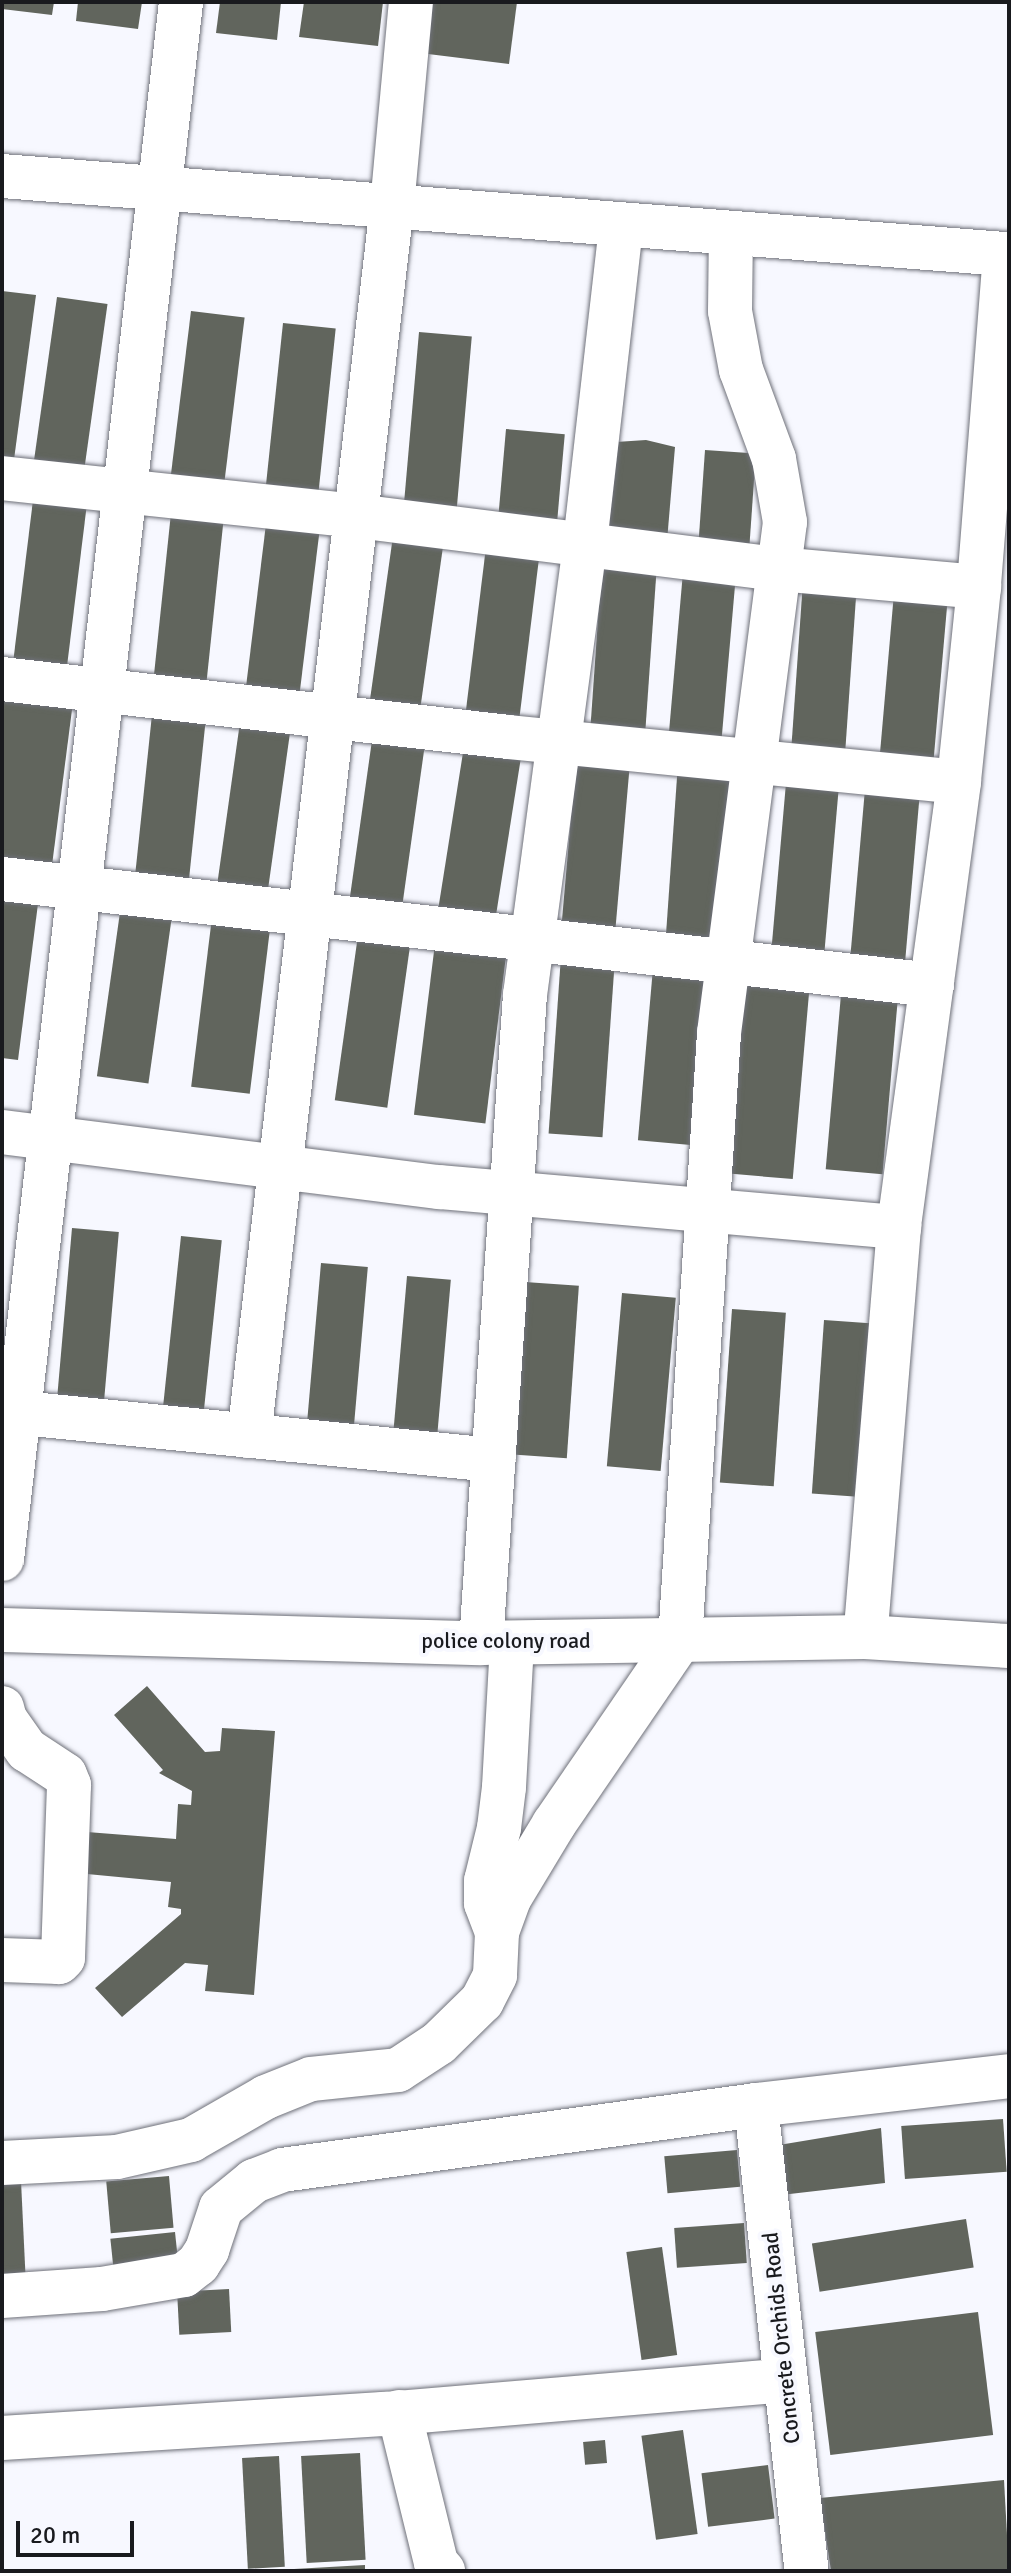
<!DOCTYPE html>
<style>
body{margin:0}
#map{position:relative;width:1011px;height:2573px;overflow:hidden;background:#f7f8ff;font-family:Signika,sans-serif}
div>[style]{position:absolute}
[style*='--x']{left:calc(var(--x)*1px);top:calc(var(--y)*1px);width:calc(var(--w)*1px);rotate:calc(var(--a)*1deg)}
.building>*{inset:0;background:#61655d;transform-origin:0 0}
.roads{filter:drop-shadow(0 0 2px #6f717a) drop-shadow(0 0 2px #6f717a)}
.minor>*{height:44px;margin:-22px;padding:0 22px;transform-origin:22px;border-radius:22px;background:#fff}
span{translate:-50% -50%;white-space:nowrap;text-align:center;line-height:1.15;-webkit-text-stroke:8px #f7f8ff;paint-order:stroke}
.street-label{font-size:22px;color:#191a1e}
.frame{position:absolute;inset:0;border:4px solid #191a1e;pointer-events:none}
.scale{position:absolute;left:16px;top:2521px;width:118px;height:36px;box-sizing:border-box;border:4px solid #191a1e;border-top:0;padding-left:10px;font-size:24px;line-height:28px;white-space:nowrap;color:#191a1e;-webkit-text-stroke:6px #f7f8ff;paint-order:stroke}
</style>
<div id="map">
<div class="building">
<i style="clip-path:polygon(2px 2px,54px 2px,52px 15px,2px 9px)"></i>
<i style="clip-path:polygon(78px 2px,142px 2px,138px 29px,76px 21px)"></i>
<i style="clip-path:polygon(220px 2px,281px 2px,277px 40px,216px 33px)"></i>
<i style="clip-path:polygon(304px 2px,383px 2px,378px 46px,299px 37px)"></i>
<i style="clip-path:polygon(426px 2px,517px 2px,509px 64px,420px 53px)"></i>
<i style="clip-path:polygon(2px 291px,36px 295px,13px 467px,2px 465px)"></i>
<i style="left:57px;top:297px;width:51px;height:169px;rotate:8deg"></i>
<i style="left:191px;top:311px;width:54px;height:175px;rotate:7deg"></i>
<i style="left:283px;top:323px;width:53px;height:175px;rotate:6deg"></i>
<i style="left:419px;top:332px;width:53px;height:174px;rotate:5deg"></i>
<i style="left:506px;top:429px;width:59px;height:94px;rotate:5deg"></i>
<i style="clip-path:polygon(646px 440px,675px 447px,667px 541px,608px 536px,616px 442px)"></i>
<i style="left:705px;top:450px;width:51px;height:93px;rotate:4deg"></i>
<i style="left:34px;top:492px;width:54px;height:173px;rotate:7deg"></i>
<i style="left:171px;top:513px;width:53px;height:172px;rotate:6deg"></i>
<i style="left:266px;top:524px;width:54px;height:173px;rotate:7deg"></i>
<i style="left:393px;top:536px;width:51px;height:175px;rotate:8deg"></i>
<i style="left:486px;top:547px;width:54px;height:173px;rotate:7deg"></i>
<i style="left:602px;top:562px;width:55px;height:175px;rotate:4deg"></i>
<i style="left:683px;top:572px;width:53px;height:173px;rotate:5deg"></i>
<i style="left:803px;top:581px;width:54px;height:174px;rotate:4deg"></i>
<i style="left:894px;top:593px;width:54px;height:173px;rotate:5deg"></i>
<i style="clip-path:polygon(4px 694px,73px 702px,51px 873px,2px 866px)"></i>
<i style="left:153px;top:705px;width:54px;height:173px;rotate:6deg"></i>
<i style="left:241px;top:715px;width:51px;height:176px;rotate:8deg"></i>
<i style="left:373px;top:733px;width:53px;height:174px;rotate:8deg"></i>
<i style="left:465px;top:740px;width:58px;height:177px;rotate:9deg"></i>
<i style="left:576px;top:760px;width:54px;height:173px;rotate:5deg"></i>
<i style="left:678px;top:763px;width:54px;height:173px;rotate:4deg"></i>
<i style="left:786px;top:783px;width:53px;height:173px;rotate:5deg"></i>
<i style="left:865px;top:789px;width:55px;height:181px;rotate:5deg"></i>
<i style="clip-path:polygon(2px 883px,40px 888px,18px 1060px,2px 1058px)"></i>
<i style="left:121px;top:905px;width:52px;height:173px;rotate:8deg"></i>
<i style="left:213px;top:909px;width:59px;height:179px;rotate:7deg"></i>
<i style="left:359px;top:928px;width:53px;height:174px;rotate:8deg"></i>
<i style="left:436px;top:935px;width:72px;height:181px;rotate:7deg"></i>
<i style="left:561px;top:956px;width:54px;height:178px;rotate:4deg"></i>
<i style="left:653px;top:968px;width:53px;height:173px;rotate:5deg"></i>
<i style="left:743px;top:979px;width:67px;height:195px;rotate:5deg"></i>
<i style="left:842px;top:983px;width:57px;height:187px;rotate:5deg"></i>
<i style="left:72px;top:1228px;width:47px;height:174px;rotate:5deg"></i>
<i style="left:181px;top:1236px;width:41px;height:179px;rotate:6deg"></i>
<i style="left:321px;top:1263px;width:47px;height:163px;rotate:5deg"></i>
<i style="left:407px;top:1276px;width:44px;height:156px;rotate:5deg"></i>
<i style="left:525px;top:1282px;width:54px;height:173px;rotate:4deg"></i>
<i style="left:622px;top:1293px;width:54px;height:174px;rotate:5deg"></i>
<i style="left:732px;top:1309px;width:54px;height:174px;rotate:4deg"></i>
<i style="left:824px;top:1320px;width:53px;height:174px;rotate:4deg"></i>
<i style="clip-path:polygon(147px 1686px,205px 1752px,220px 1751px,222px 1728px,275px 1731px,254px 1995px,205px 1991px,208px 1965px,185px 1963px,122px 2017px,95px 1988px,181px 1914px,181px 1909px,168px 1907px,171px 1882px,87px 1874px,87px 1832px,176px 1839px,178px 1804px,191px 1805px,192px 1791px,159px 1773px,163px 1770px,114px 1715px)"></i>
<i style="left:1003px;top:2119px;width:53px;height:102px;rotate:86deg"></i>
<i style="clip-path:polygon(881px 2128px,885px 2183px,781px 2195px,779px 2145px)"></i>
<i style="left:737px;top:2150px;width:37px;height:73px;rotate:85deg"></i>
<i style="left:169px;top:2176px;width:52px;height:63px;rotate:85deg"></i>
<i style="clip-path:polygon(21px 2181px,26px 2286px,2px 2287px,2px 2182px)"></i>
<i style="left:966px;top:2219px;width:49px;height:156px;rotate:81deg"></i>
<i style="left:744px;top:2223px;width:40px;height:70px;rotate:86deg"></i>
<i style="left:175px;top:2232px;width:38px;height:65px;rotate:84deg"></i>
<i style="left:662px;top:2247px;width:109px;height:36px;rotate:82deg"></i>
<i style="left:229px;top:2289px;width:43px;height:52px;rotate:87deg"></i>
<i style="left:978px;top:2312px;width:124px;height:164px;rotate:83deg"></i>
<i style="left:683px;top:2430px;width:105px;height:42px;rotate:82deg"></i>
<i style="left:605px;top:2440px;width:23px;height:22px;rotate:85deg"></i>
<i style="left:360px;top:2453px;width:107px;height:59px;rotate:87deg"></i>
<i style="left:279px;top:2456px;width:111px;height:37px;rotate:87deg"></i>
<i style="left:768px;top:2465px;width:54px;height:67px;rotate:83deg"></i>
<i style="clip-path:polygon(1004px 2480px,1009px 2571px,831px 2571px,820px 2498px)"></i>
<i style="clip-path:polygon(365px 2565px,365px 2571px,294px 2571px,294px 2569px)"></i>
</div>
<div class="roads">
<div class="minor">
<i style="--x:2;--y:176;--w:1006;--a:4.45"></i>
<i style="--x:1005;--y:254;--w:334;--a:94.5"></i>
<i style="--x:979;--y:587;--w:196;--a:95.9"></i>
<i style="--x:959;--y:782;--w:449;--a:97.7"></i>
<i style="--x:899;--y:1227;--w:411;--a:94.7"></i>
<i style="--x:2;--y:478;--w:357;--a:6.1"></i>
<i style="--x:357;--y:516;--w:425;--a:7.2"></i>
<i style="--x:779;--y:569;--w:201;--a:5.1"></i>
<i style="--x:2;--y:679;--w:510;--a:6.53"></i>
<i style="--x:509;--y:737;--w:452;--a:5.7"></i>
<i style="--x:2;--y:879;--w:936;--a:6.5"></i>
<i style="--x:2;--y:1132;--w:441;--a:7.2"></i>
<i style="--x:440;--y:1187;--w:461;--a:5"></i>
<i style="--x:2;--y:1411;--w:494;--a:5.7"></i>
<i style="--x:249;--y:1436;--w:1238;--a:-83.37"></i>
<i style="--x:392;--y:206;--w:205;--a:-84.7"></i>
<i style="--x:2;--y:1559;--w:1567;--a:-83.44"></i>
<i style="--x:2;--y:1630;--w:479;--a:1.6"></i>
<i style="--x:481;--y:1643;--w:384;--a:-0.9"></i>
<i style="--x:865;--y:1637;--w:144;--a:3.6"></i>
<i style="--x:481;--y:1643;--w:649;--a:-86.12"></i>
<i style="--x:525;--y:995;--w:456;--a:-82.4"></i>
<i style="--x:585;--y:543;--w:320;--a:-83.5"></i>
<i style="--x:2;--y:1708;--w:11;--a:75"></i>
<i style="--x:5;--y:1719;--w:38;--a:55"></i>
<i style="--x:27;--y:1750;--w:45;--a:33.3"></i>
<i style="--x:65;--y:1775;--w:11;--a:68"></i>
<i style="--x:69;--y:1785;--w:173;--a:92"></i>
<i style="--x:63;--y:1958;--w:6;--a:135"></i>
<i style="--x:59;--y:1962;--w:57;--a:-178"></i>
<i style="--x:497;--y:1932;--w:31;--a:-111"></i>
<i style="--x:486;--y:1903;--w:22;--a:-90"></i>
<i style="--x:486;--y:1881;--w:55;--a:-76.2"></i>
<i style="--x:499;--y:1828;--w:41;--a:-83"></i>
<i style="--x:504;--y:1787;--w:144;--a:-86.8"></i>
<i style="--x:756;--y:2105;--w:469;--a:83.8"></i>
<i style="--x:2;--y:2163;--w:115;--a:-3"></i>
<i style="--x:117;--y:2157;--w:76;--a:-12.9"></i>
<i style="--x:191;--y:2140;--w:86;--a:-29.8"></i>
<i style="--x:266;--y:2097;--w:48;--a:-21.8"></i>
<i style="--x:311;--y:2079;--w:87;--a:-5.9"></i>
<i style="--x:398;--y:2070;--w:49;--a:-33.4"></i>
<i style="--x:439;--y:2043;--w:60;--a:-44.3"></i>
<i style="--x:482;--y:2001;--w:29;--a:-63"></i>
<i style="--x:495;--y:1975;--w:43;--a:-87.3"></i>
<i style="--x:497;--y:1932;--w:37;--a:-70"></i>
<i style="--x:510;--y:1897;--w:85;--a:-58.9"></i>
<i style="--x:554;--y:1824;--w:223;--a:-55.6"></i>
<i style="--x:680;--y:1640;--w:608;--a:-86.32"></i>
<i style="--x:719;--y:1033;--w:515;--a:-82.64"></i>
<i style="--x:785;--y:522;--w:64;--a:-99.9"></i>
<i style="--x:774;--y:459;--w:95;--a:-110.3"></i>
<i style="--x:741;--y:370;--w:60;--a:-100.6"></i>
<i style="--x:730;--y:311;--w:77;--a:-89.3"></i>
<i style="--x:2;--y:2296;--w:100;--a:-4"></i>
<i style="--x:102;--y:2289;--w:83;--a:-9.7"></i>
<i style="--x:184;--y:2275;--w:18;--a:-38"></i>
<i style="--x:198;--y:2264;--w:17;--a:-57"></i>
<i style="--x:207;--y:2250;--w:44;--a:-71.6"></i>
<i style="--x:221;--y:2208;--w:43;--a:-39.3"></i>
<i style="--x:254;--y:2181;--w:30;--a:-21"></i>
<i style="--x:282;--y:2170;--w:478;--a:-7.8"></i>
<i style="--x:756;--y:2105;--w:255;--a:-6.5"></i>
<i style="--x:399;--y:2412;--w:155;--a:76.2"></i>
<i style="--x:436;--y:2563;--w:11;--a:49"></i>
<i style="--x:2;--y:2438;--w:383;--a:-3.6"></i>
<i style="--x:384;--y:2414;--w:403;--a:-4.8"></i>
</div>
</div>
<div class="street-label">
<span style="left:506px;top:1641px">police colony road</span>
<span style="left:781px;top:2338px;rotate:-96deg">Concrete Orchids Road</span>
</div>
<div class="frame"></div>
<div class="scale">20 m</div>
</div>
